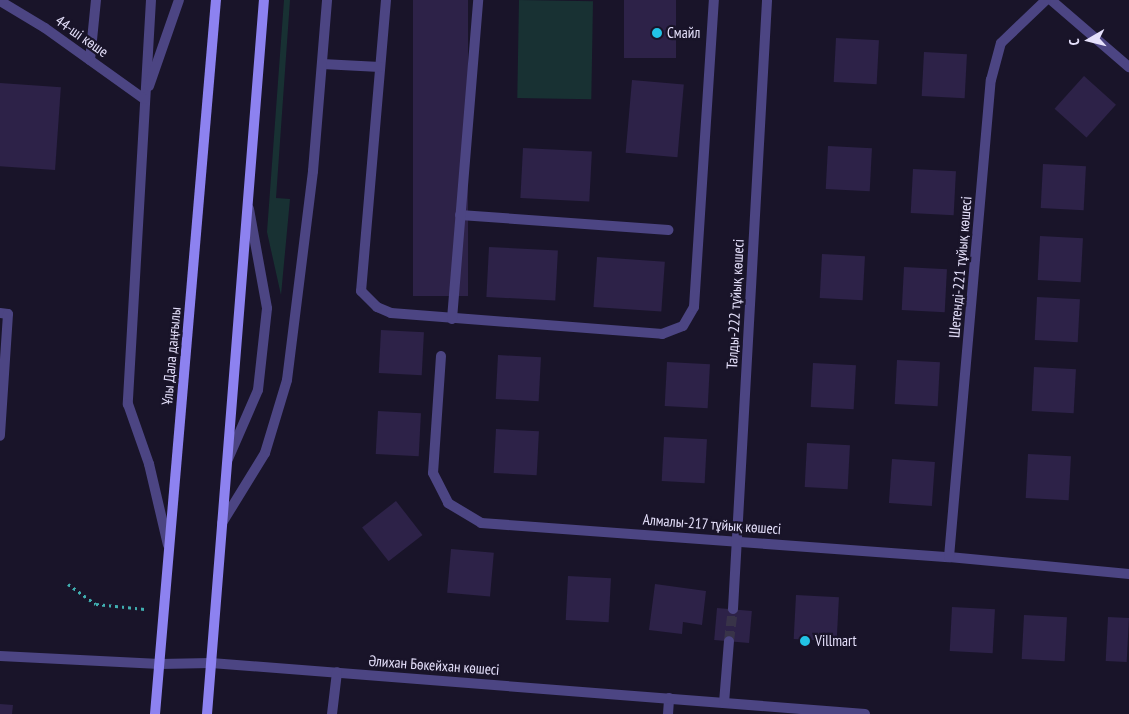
<!DOCTYPE html>
<meta charset="utf-8">
<style>
body{margin:0}
#map{position:relative;width:1129px;height:714px;overflow:hidden;background:#191429;font-family:"PT Sans Narrow",sans-serif}
div>[style]{position:absolute}
[style*='--x']{left:calc(var(--x)*1px);top:calc(var(--y)*1px);width:calc(var(--w)*1px);rotate:calc(var(--a)*1deg)}
.green>*{inset:0;background:#183133;transform-origin:0 0}
.building>*{inset:0;background:#2d2248;transform-origin:0 0}
.minor-tunnel>*{height:10px;margin-top:-5px;transform-origin:0;background:repeating-linear-gradient(90deg,#383348 0 10px,transparent 0 15px)}
.path>*{height:3px;margin-top:-1.5px;transform-origin:0;background:repeating-linear-gradient(90deg,#40aeb0 0 2.5px,transparent 0 6.5px)}
.service>*{height:10px;margin:-5px;padding:0 5px;transform-origin:5px;border-radius:5px;background:#4c4583}
.minor>*{height:10px;margin:-5px;padding:0 5px;transform-origin:5px;border-radius:5px;background:#4c4583}
.secondary>*{height:10px;margin:-5px;padding:0 5px;transform-origin:5px;border-radius:5px;background:#8d82f0}
.dots>*{width:14px;height:14px;translate:-50% -50%;box-sizing:border-box;border:2px solid #191429;border-radius:50%}
span{translate:-50% -50%;white-space:nowrap;text-align:center;line-height:1.15;-webkit-text-stroke:4.5px #191429;paint-order:stroke}
.poi-label{font-size:15px;color:#e5e0fb}
.left{translate:0 -50%;text-align:left}
.street-label{font-size:15px;color:#e5e0fb}
.north{position:absolute;left:1064px;top:15px;width:50px;height:50px;-webkit-text-stroke:4px #191429;paint-order:stroke;rotate:262deg;font-size:14px;font-weight:700;line-height:20px;text-align:center;color:#e5e0fb}
.north::after{content:'';display:block;margin:auto;width:18px;height:22px;background:#e5e0fb;clip-path:polygon(50% 0,100% 100%,50% 72%,0 100%)}
</style>
<div id="map">
<div class="green">
<i style="clip-path:polygon(284px 0,290px 0,276px 198px,290px 199px,281px 295px,267px 232px)"></i>
<i style="left:519px;top:0;width:74px;height:98px;rotate:1deg"></i>
</div>
<div class="building">
<i style="left:413px;top:0;width:55px;height:296px"></i>
<i style="left:624px;top:0;width:52px;height:58px"></i>
<i style="left:836px;top:38px;width:43px;height:44px;rotate:3deg"></i>
<i style="left:924px;top:52px;width:43px;height:44px;rotate:3deg"></i>
<i style="left:1084px;top:76px;width:43px;height:44px;rotate:42deg"></i>
<i style="left:632px;top:80px;width:52px;height:73px;rotate:5deg"></i>
<i style="left:0;top:83px;width:61px;height:83px;rotate:4deg"></i>
<i style="left:828px;top:146px;width:44px;height:43px;rotate:3deg"></i>
<i style="left:523px;top:148px;width:69px;height:50px;rotate:3deg"></i>
<i style="left:1043px;top:164px;width:43px;height:44px;rotate:3deg"></i>
<i style="left:913px;top:169px;width:43px;height:44px;rotate:3deg"></i>
<i style="left:1040px;top:236px;width:43px;height:44px;rotate:3deg"></i>
<i style="left:489px;top:247px;width:69px;height:50px;rotate:3deg"></i>
<i style="left:822px;top:254px;width:43px;height:44px;rotate:3deg"></i>
<i style="left:597px;top:257px;width:68px;height:50px;rotate:4deg"></i>
<i style="left:904px;top:267px;width:43px;height:43px;rotate:3deg"></i>
<i style="left:1037px;top:297px;width:43px;height:43px;rotate:3deg"></i>
<i style="left:381px;top:330px;width:43px;height:43px;rotate:3deg"></i>
<i style="left:498px;top:355px;width:43px;height:44px;rotate:3deg"></i>
<i style="left:897px;top:360px;width:43px;height:44px;rotate:3deg"></i>
<i style="left:667px;top:362px;width:43px;height:44px;rotate:3deg"></i>
<i style="left:813px;top:363px;width:43px;height:44px;rotate:3deg"></i>
<i style="left:1034px;top:367px;width:42px;height:44px;rotate:3deg"></i>
<i style="left:378px;top:411px;width:43px;height:43px;rotate:3deg"></i>
<i style="left:496px;top:429px;width:43px;height:44px;rotate:3deg"></i>
<i style="left:664px;top:437px;width:43px;height:44px;rotate:3deg"></i>
<i style="left:807px;top:443px;width:43px;height:44px;rotate:3deg"></i>
<i style="left:1028px;top:454px;width:43px;height:44px;rotate:3deg"></i>
<i style="left:892px;top:459px;width:43px;height:44px;rotate:4deg"></i>
<i style="left:396px;top:501px;width:43px;height:43px;rotate:52deg"></i>
<i style="left:451px;top:549px;width:43px;height:44px;rotate:5deg"></i>
<i style="left:568px;top:576px;width:43px;height:44px;rotate:3deg"></i>
<i style="clip-path:polygon(655px 584px,706px 591px,702px 625px,683px 622px,682px 634px,649px 630px)"></i>
<i style="left:796px;top:595px;width:43px;height:44px;rotate:3deg"></i>
<i style="left:952px;top:607px;width:43px;height:44px;rotate:3deg"></i>
<i style="left:717px;top:608px;width:35px;height:32px;rotate:5deg"></i>
<i style="left:1024px;top:615px;width:43px;height:44px;rotate:3deg"></i>
<i style="left:1108px;top:617px;width:21px;height:44px;rotate:3deg"></i>
<i style="clip-path:polygon(0 704px,13px 705px,12px 714px,0 714px)"></i>
</div>
<div class="minor-tunnel">
<i style="--x:729;--y:641;--w:32;--a:-83"></i>
</div>
<div class="path">
<i style="--x:68;--y:584;--w:34;--a:36"></i>
<i style="--x:96;--y:604;--w:49;--a:5.8"></i>
</div>
<div class="service">
<i style="--x:151;--y:0;--w:405;--a:93.3"></i>
<i style="--x:128;--y:404;--w:64;--a:70.7"></i>
<i style="--x:149;--y:464;--w:83;--a:76.8"></i>
<i style="--x:386;--y:0;--w:292;--a:94.9"></i>
<i style="--x:361;--y:291;--w:23;--a:45"></i>
<i style="--x:377;--y:307;--w:15;--a:23"></i>
<i style="--x:391;--y:313;--w:272;--a:4.4"></i>
<i style="--x:662;--y:334;--w:22;--a:-21"></i>
<i style="--x:683;--y:326;--w:22;--a:-60"></i>
<i style="--x:694;--y:307;--w:308;--a:-86.3"></i>
<i style="--x:90;--y:60;--w:60;--a:-84.3"></i>
<i style="--x:322;--y:64;--w:58;--a:3"></i>
<i style="--x:149;--y:86;--w:91;--a:-70.8"></i>
<i style="--x:460;--y:215;--w:209;--a:4.1"></i>
<i style="--x:0;--y:313;--w:8;--a:7"></i>
<i style="--x:8;--y:314;--w:122;--a:93.8"></i>
<i style="--x:452;--y:319;--w:320;--a:-85.3"></i>
<i style="--x:228;--y:459;--w:75;--a:-66.5"></i>
<i style="--x:258;--y:390;--w:82;--a:-83.7"></i>
<i style="--x:267;--y:308;--w:101;--a:-100.3"></i>
<i style="--x:222;--y:523;--w:82;--a:-58.4"></i>
<i style="--x:265;--y:453;--w:76;--a:-73.2"></i>
<i style="--x:287;--y:380;--w:211;--a:-82.9"></i>
<i style="--x:313;--y:171;--w:172;--a:-85.3"></i>
<i style="--x:668;--y:714;--w:16;--a:-86"></i>
</div>
<div class="minor">
<i style="--x:1051;--y:0;--w:103;--a:40.7"></i>
<i style="--x:0;--y:1;--w:52;--a:31"></i>
<i style="--x:45;--y:28;--w:122;--a:35.6"></i>
<i style="--x:441;--y:356;--w:117;--a:93.9"></i>
<i style="--x:433;--y:473;--w:34;--a:63"></i>
<i style="--x:448;--y:503;--w:39;--a:31"></i>
<i style="--x:481;--y:523;--w:469;--a:4.2"></i>
<i style="--x:949;--y:557;--w:181;--a:5.4"></i>
<i style="--x:949;--y:557;--w:479;--a:-85"></i>
<i style="--x:991;--y:80;--w:38;--a:-75"></i>
<i style="--x:1001;--y:43;--w:62;--a:-43.7"></i>
<i style="--x:733;--y:609;--w:610;--a:-86.8"></i>
<i style="--x:0;--y:656;--w:160;--a:2.9"></i>
<i style="--x:160;--y:664;--w:51;--a:-1.1"></i>
<i style="--x:211;--y:663;--w:656;--a:4.46"></i>
<i style="--x:724;--y:703;--w:62;--a:-85.4"></i>
<i style="--x:332;--y:714;--w:42;--a:-83.2"></i>
</div>
<div class="secondary">
<i style="--x:155;--y:714;--w:717;--a:-85.12"></i>
<i style="--x:207;--y:714;--w:716;--a:-85.44"></i>
</div>
<div class="dots">
<i style="left:657px;top:33px;background:#22c3e5"></i>
<i style="left:805px;top:641px;background:#22c3e5"></i>
</div>
<div class="poi-label">
<span class="left" style="left:667px;top:33px">Смайл</span>
<span class="left" style="left:815px;top:641px">Villmart</span>
</div>
<div class="street-label">
<span style="left:82px;top:36px;rotate:35deg">44-ші көше</span>
<span style="left:960px;top:267px;rotate:-85deg">Шетенді-221 тұйық көшесі</span>
<span style="left:735px;top:304px;rotate:-87deg">Талды-222 тұйық көшесі</span>
<span style="left:171px;top:356px;rotate:-85deg">Ұлы Дала даңғылы</span>
<span style="left:712px;top:524px;rotate:4deg">Алмалы-217 тұйық көшесі</span>
<span style="left:434px;top:665px;rotate:4deg">Әлихан Бөкейхан көшесі</span>
</div>
<div class="north">С</div>
</div>
